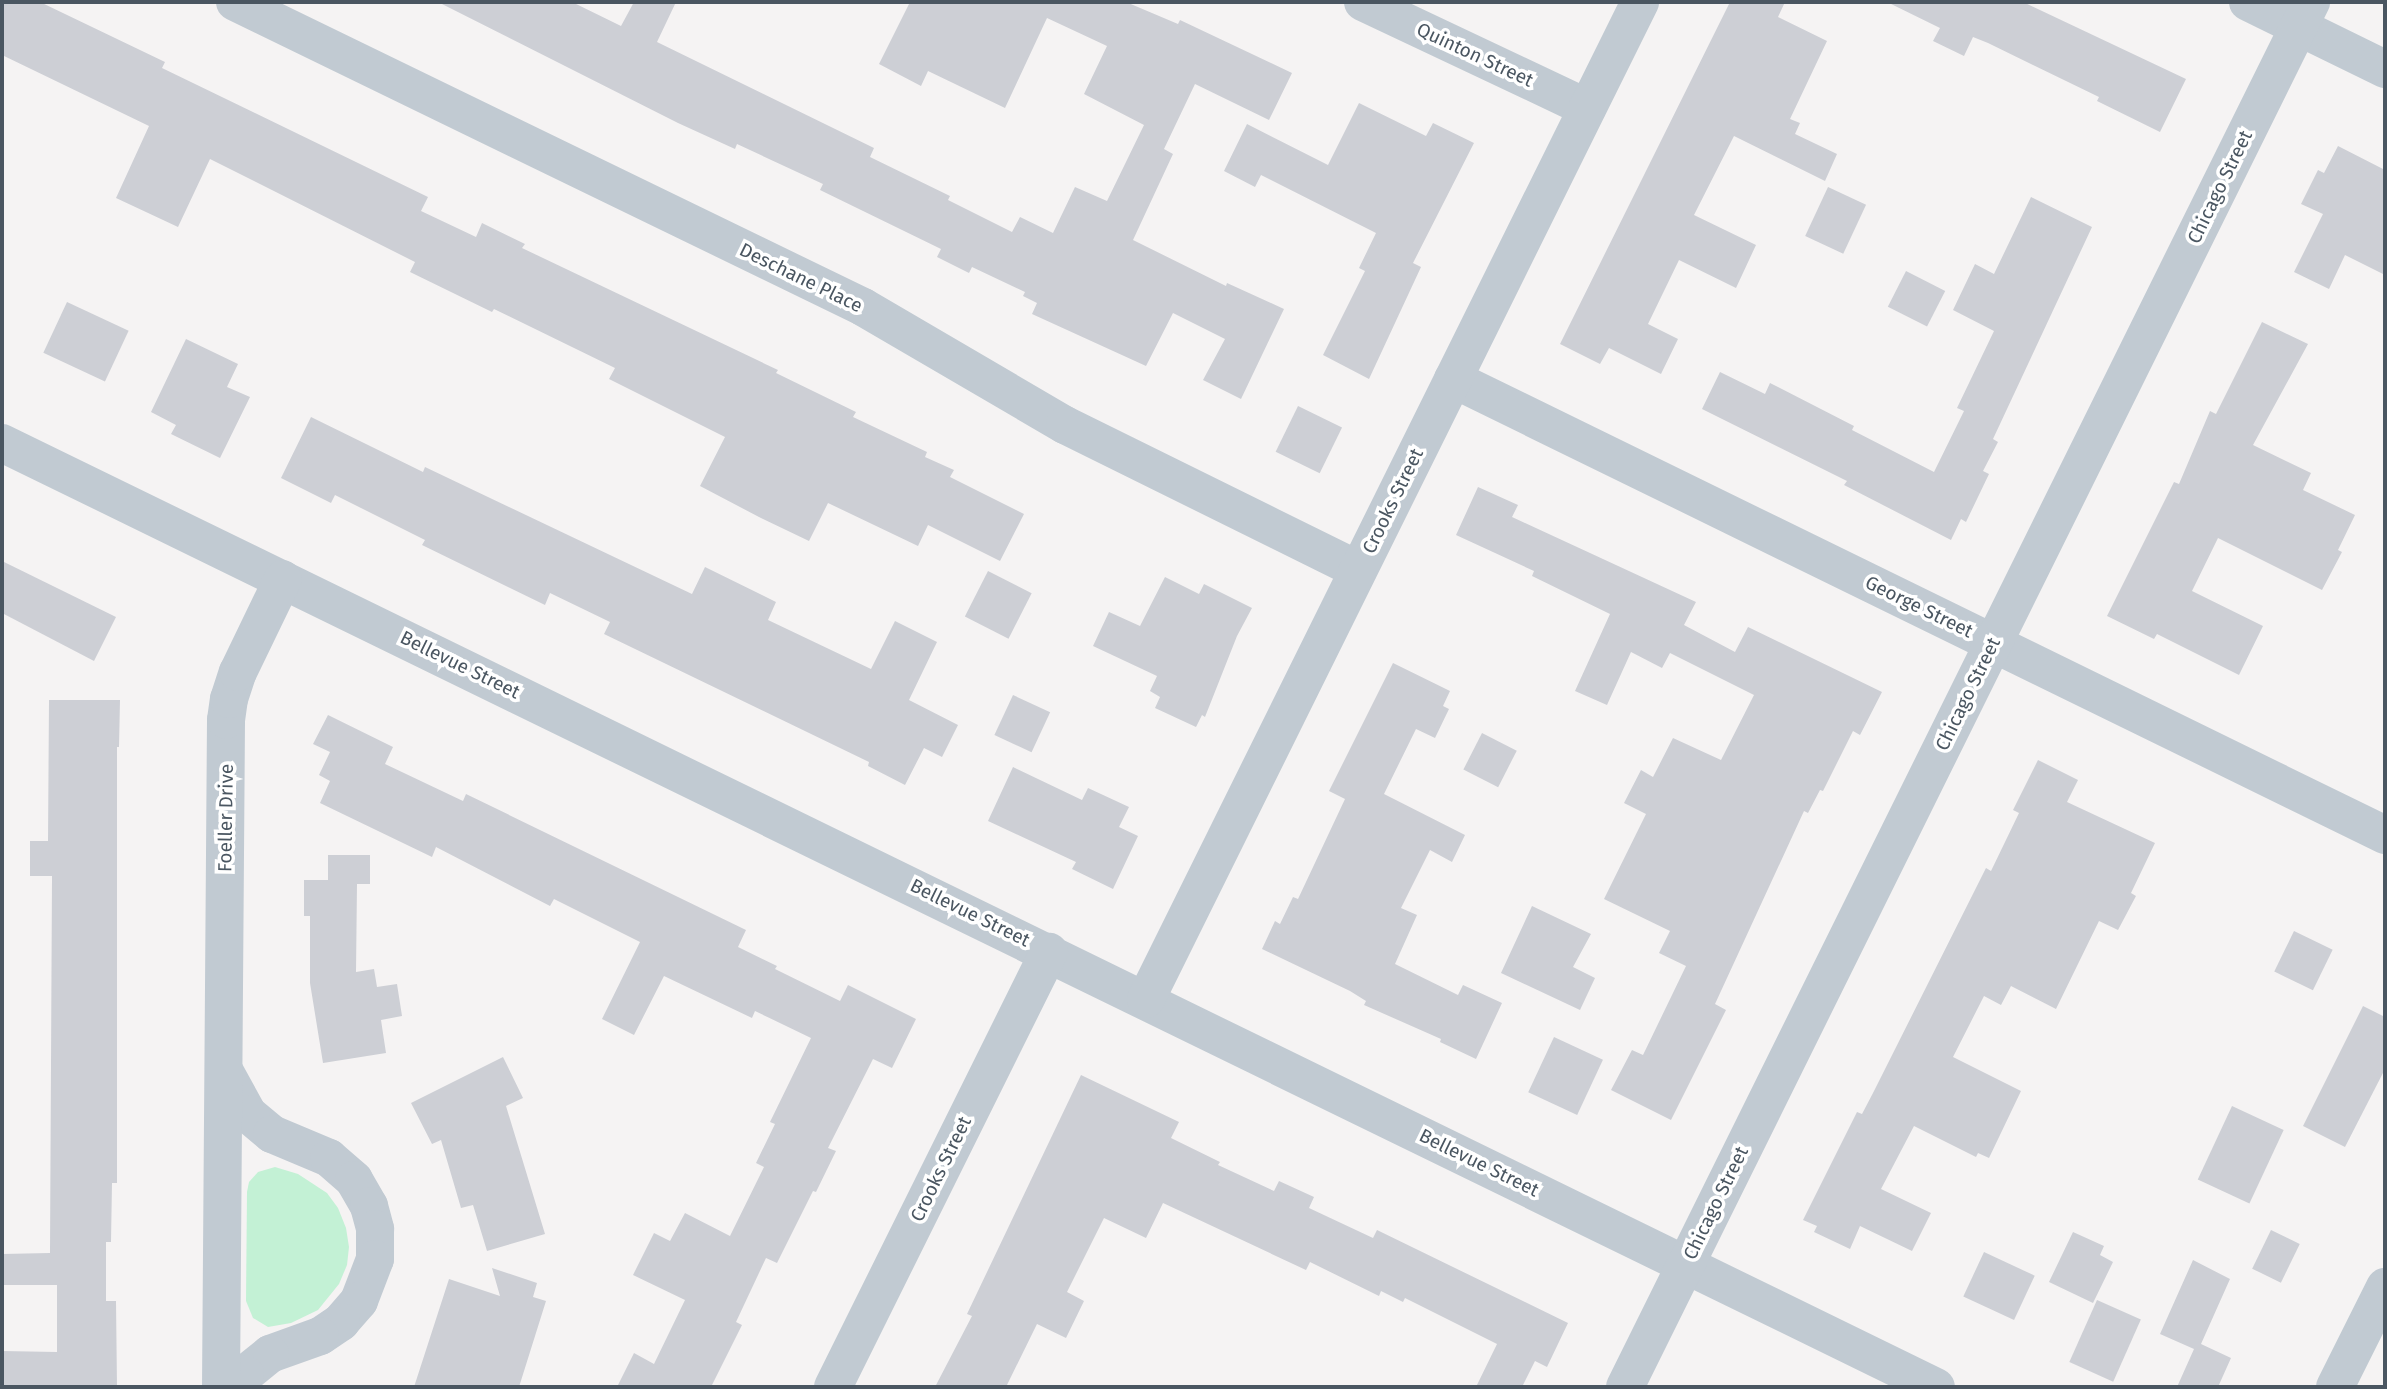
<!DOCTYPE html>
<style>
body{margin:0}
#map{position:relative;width:2387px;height:1389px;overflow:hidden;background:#f5f3f3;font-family:"Fira Sans",sans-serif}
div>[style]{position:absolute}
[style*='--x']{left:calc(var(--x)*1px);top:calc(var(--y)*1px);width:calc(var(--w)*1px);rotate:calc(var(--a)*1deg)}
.green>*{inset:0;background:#c3f1d5}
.building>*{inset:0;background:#cdcfd5;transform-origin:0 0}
.minor>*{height:38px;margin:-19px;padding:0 19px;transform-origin:19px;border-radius:19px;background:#c1cad2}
span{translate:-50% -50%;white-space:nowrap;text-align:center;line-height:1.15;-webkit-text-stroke:7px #fff;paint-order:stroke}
.street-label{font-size:19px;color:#4a5661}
.frame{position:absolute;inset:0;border:4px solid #4a5661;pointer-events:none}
</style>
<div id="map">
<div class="green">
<i style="clip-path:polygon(275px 1167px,298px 1174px,327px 1193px,338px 1208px,346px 1228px,349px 1247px,347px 1265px,339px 1284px,318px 1310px,291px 1323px,268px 1327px,253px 1318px,246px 1301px,247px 1192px,249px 1182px,258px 1172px)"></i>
</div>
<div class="building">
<i style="clip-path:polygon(2px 2px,40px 2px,165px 62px,162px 68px,428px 197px,421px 211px,476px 237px,482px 223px,525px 244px,522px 248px,778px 370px,776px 373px,856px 412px,853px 417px,927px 452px,925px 457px,954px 470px,950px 477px,1024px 514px,1000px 561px,928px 525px,918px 546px,828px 503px,809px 541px,759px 517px,700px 486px,725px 437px,609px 379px,615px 368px,494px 309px,492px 312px,410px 272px,415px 262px,210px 159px,178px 227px,116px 198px,149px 126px,2px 55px)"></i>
<i style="clip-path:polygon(438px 2px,572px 2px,621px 26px,634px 2px,676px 2px,657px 42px,874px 148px,870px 157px,950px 196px,948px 200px,1012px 232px,1020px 217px,1053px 233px,1075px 187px,1107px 201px,1144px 125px,1084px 94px,1107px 46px,1047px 18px,1005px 108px,928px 71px,921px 86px,879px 64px,910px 2px,1126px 2px,1178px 24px,1180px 20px,1292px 73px,1269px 120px,1195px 84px,1164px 149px,1173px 154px,1133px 240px,1226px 286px,1227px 283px,1284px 309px,1241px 399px,1203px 380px,1225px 339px,1173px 313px,1146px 366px,1032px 314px,1037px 303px,1023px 296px,1025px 292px,972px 267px,969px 273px,937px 257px,941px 249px,820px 190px,823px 184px,737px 144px,735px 149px,678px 123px)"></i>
<i style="clip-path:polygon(1730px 2px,1785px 2px,1778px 17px,1827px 41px,1790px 119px,1800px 123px,1795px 134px,1837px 154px,1825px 181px,1734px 136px,1694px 215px,1756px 245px,1736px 288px,1679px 260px,1648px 324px,1678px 339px,1661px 374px,1609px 348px,1600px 364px,1560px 344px)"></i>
<i style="clip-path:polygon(1887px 2px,2023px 2px,2186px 79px,2160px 132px,2097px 101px,2099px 97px,1988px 43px,1973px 37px,1964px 56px,1933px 41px,1940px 28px)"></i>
<i style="clip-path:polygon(1359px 103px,1426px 136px,1433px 123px,1474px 143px,1413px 263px,1421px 267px,1369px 379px,1323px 355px,1365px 271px,1359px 268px,1376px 233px,1261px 175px,1255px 187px,1224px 171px,1247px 124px,1328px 165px)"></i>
<i style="clip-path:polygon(2338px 146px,2385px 170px,2385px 275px,2345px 255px,2329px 289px,2294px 272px,2323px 214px,2301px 204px,2318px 170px,2324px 173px)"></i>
<i style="left:1828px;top:187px;width:42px;height:54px;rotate:25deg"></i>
<i style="clip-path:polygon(2031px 197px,2092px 227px,1993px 439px,1998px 442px,1983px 471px,1989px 474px,1966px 522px,1961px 519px,1951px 540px,1844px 485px,1847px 481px,1702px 409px,1720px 372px,1765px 394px,1770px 383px,1854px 426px,1852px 430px,1934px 472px,1964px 411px,1957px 408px,1994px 331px,1953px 310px,1975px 264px,1994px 274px)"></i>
<i style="left:1906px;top:271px;width:44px;height:40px;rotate:27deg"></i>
<i style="left:67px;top:302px;width:68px;height:56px;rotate:25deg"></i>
<i style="clip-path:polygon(2262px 322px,2308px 344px,2253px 445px,2311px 473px,2303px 490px,2355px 515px,2338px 550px,2342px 552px,2322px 590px,2218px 538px,2192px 591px,2263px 626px,2239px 675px,2157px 634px,2154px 639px,2107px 616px,2174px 482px,2179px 484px,2210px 411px,2216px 414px)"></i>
<i style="clip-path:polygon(186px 339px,238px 364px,227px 387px,250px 397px,220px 458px,171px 434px,176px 425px,151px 412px)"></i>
<i style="left:1298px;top:406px;width:49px;height:51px;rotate:26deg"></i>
<i style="clip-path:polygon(311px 417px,423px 472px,425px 467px,692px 594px,705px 567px,776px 602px,768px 620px,871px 669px,895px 621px,937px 642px,909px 700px,958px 725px,942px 757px,924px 748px,905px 785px,868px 766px,869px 762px,604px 634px,610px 622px,550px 593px,545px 605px,422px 545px,425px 540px,335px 495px,331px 503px,281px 478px)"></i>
<i style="clip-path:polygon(1478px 487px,1518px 505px,1512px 517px,1696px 602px,1684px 625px,1735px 652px,1748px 627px,1882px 692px,1860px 735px,1853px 731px,1823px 791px,1820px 790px,1808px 813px,1804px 811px,1715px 1004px,1726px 1010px,1671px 1120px,1611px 1090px,1632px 1050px,1643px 1055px,1686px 966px,1659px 953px,1670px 931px,1604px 899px,1646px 814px,1624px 803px,1641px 770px,1653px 777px,1673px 738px,1721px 760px,1754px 695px,1670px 653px,1662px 668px,1631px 652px,1607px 705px,1575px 691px,1610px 614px,1532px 576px,1534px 571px,1456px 535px)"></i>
<i style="clip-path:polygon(2px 561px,116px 617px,94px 661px,2px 613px)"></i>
<i style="left:988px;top:571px;width:49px;height:51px;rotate:27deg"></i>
<i style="clip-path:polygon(1165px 577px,1199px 594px,1204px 584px,1252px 608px,1237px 636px,1205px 717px,1202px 715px,1196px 727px,1155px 708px,1160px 697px,1150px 691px,1157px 676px,1093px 646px,1109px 612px,1140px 626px)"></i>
<i style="clip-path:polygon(1393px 663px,1450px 691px,1443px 706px,1449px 709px,1435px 738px,1416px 729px,1384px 794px,1465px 835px,1452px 862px,1430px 850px,1401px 908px,1417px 915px,1395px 964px,1458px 995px,1463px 985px,1502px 1003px,1476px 1059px,1440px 1042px,1441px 1039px,1364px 1005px,1366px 1001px,1350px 991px,1262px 949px,1275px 921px,1280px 924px,1293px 897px,1298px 899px,1345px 799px,1329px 791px)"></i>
<i style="left:1013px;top:695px;width:41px;height:44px;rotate:25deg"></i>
<i style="clip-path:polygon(49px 700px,120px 700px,119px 747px,117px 747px,117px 1183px,112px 1183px,111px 1242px,106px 1242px,106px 1301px,116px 1301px,117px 1387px,2px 1387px,2px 1351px,57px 1352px,57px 1285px,2px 1285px,2px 1254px,50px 1253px,52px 876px,30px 876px,30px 841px,48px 841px)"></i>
<i style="clip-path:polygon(328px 715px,393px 747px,385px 764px,463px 801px,466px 794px,746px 930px,738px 947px,777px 966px,775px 969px,840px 1001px,848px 985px,916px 1019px,892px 1068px,873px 1059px,828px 1148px,836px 1151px,816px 1192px,813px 1191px,777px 1263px,766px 1258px,736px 1322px,742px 1325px,711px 1387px,617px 1387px,634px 1353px,654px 1364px,685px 1300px,633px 1275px,654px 1233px,670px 1241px,685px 1213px,730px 1236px,764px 1167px,756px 1163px,775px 1124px,770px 1122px,811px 1038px,755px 1011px,752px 1018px,664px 976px,634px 1035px,602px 1019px,640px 942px,554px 899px,550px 906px,436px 847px,432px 857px,320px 803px,330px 781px,319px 775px,330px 752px,313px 744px)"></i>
<i style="left:1482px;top:733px;width:39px;height:41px;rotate:27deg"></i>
<i style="clip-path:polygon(2038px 760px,2078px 780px,2067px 802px,2155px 843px,2131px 893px,2136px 896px,2118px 930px,2099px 921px,2056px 1009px,2011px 986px,2001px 1005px,1984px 996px,1953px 1057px,2021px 1091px,1989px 1158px,1978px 1153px,1976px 1157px,1914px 1126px,1881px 1189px,1931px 1213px,1912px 1251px,1860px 1226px,1850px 1249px,1814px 1232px,1817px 1226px,1803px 1220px,1857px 1112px,1862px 1114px,1873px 1093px,1986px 868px,1991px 871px,2019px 813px,2013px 810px)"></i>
<i style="clip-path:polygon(1013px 767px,1082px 800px,1088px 788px,1129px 807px,1119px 827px,1138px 836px,1113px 889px,1072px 869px,1076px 862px,988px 821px)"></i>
<i style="clip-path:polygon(328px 855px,370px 855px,370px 884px,357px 884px,356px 972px,374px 969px,377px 987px,397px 984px,402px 1016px,381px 1020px,386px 1053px,323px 1063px,310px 983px,310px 916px,304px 916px,304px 880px,328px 880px)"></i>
<i style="clip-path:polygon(1532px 906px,1591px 934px,1573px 967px,1595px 978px,1580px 1010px,1501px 973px)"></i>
<i style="left:2294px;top:931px;width:43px;height:45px;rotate:26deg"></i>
<i style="clip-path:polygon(2363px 1006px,2385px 1017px,2385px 1069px,2345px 1147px,2303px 1126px)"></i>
<i style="left:1554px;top:1037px;width:54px;height:61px;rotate:25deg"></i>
<i style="clip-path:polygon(503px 1057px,523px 1098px,506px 1106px,545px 1234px,487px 1251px,473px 1205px,461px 1208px,441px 1140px,432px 1144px,411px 1103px)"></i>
<i style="clip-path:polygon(1081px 1075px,1179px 1122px,1171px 1138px,1220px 1162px,1218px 1165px,1274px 1191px,1279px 1181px,1314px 1197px,1309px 1208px,1373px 1238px,1377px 1230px,1568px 1323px,1547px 1367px,1535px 1361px,1522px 1387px,1476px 1387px,1497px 1344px,1405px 1298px,1403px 1302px,1381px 1291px,1379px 1296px,1310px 1262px,1306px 1270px,1163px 1203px,1146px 1238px,1104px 1218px,1067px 1292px,1084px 1301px,1066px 1338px,1037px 1324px,1006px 1387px,935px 1387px,972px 1316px,967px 1314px)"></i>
<i style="left:2232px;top:1106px;width:57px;height:81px;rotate:25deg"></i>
<i style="left:2271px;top:1230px;width:32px;height:43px;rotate:26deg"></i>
<i style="clip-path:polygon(2073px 1232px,2104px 1246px,2100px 1255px,2113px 1262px,2093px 1303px,2049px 1282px)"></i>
<i style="left:1984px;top:1252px;width:56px;height:49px;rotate:25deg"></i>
<i style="clip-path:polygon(2193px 1260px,2230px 1279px,2201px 1344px,2231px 1358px,2218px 1387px,2177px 1387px,2194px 1349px,2160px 1334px)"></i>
<i style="clip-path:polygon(492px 1268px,537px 1283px,533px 1297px,546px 1301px,519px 1387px,414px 1387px,449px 1279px,500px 1296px)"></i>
<i style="left:2097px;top:1300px;width:48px;height:68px;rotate:24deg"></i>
</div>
<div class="minor">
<i style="--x:235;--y:2;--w:698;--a:25.9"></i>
<i style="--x:863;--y:307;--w:234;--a:30.3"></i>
<i style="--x:1065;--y:425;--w:327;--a:26.3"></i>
<i style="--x:1363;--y:2;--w:248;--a:25.3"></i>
<i style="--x:2248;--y:2;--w:153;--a:26.1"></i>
<i style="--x:1453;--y:379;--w:1038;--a:26.07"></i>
<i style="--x:2;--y:443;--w:2152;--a:26.02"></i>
<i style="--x:1146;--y:999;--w:1113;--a:-63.64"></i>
<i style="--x:225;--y:1072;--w:48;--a:61.3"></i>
<i style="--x:248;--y:1114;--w:31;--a:40"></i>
<i style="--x:272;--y:1134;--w:62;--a:22.8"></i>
<i style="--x:329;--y:1158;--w:33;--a:41"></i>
<i style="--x:354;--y:1180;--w:30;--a:60"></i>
<i style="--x:369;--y:1206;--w:24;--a:75"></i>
<i style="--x:375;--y:1229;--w:30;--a:90"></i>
<i style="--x:375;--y:1259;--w:45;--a:110.9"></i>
<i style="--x:359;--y:1301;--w:28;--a:131"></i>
<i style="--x:341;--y:1322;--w:25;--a:146"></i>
<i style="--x:320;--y:1336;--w:53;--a:160.2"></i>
<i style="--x:270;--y:1354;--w:32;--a:141"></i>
<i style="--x:245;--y:1374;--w:15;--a:118"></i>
<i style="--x:221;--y:1387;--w:667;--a:-89.57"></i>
<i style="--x:226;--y:720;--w:21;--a:-82"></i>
<i style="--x:229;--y:699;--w:28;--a:-72"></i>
<i style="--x:238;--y:672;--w:103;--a:-64.2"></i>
<i style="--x:833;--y:1387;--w:486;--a:-63.6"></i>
<i style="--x:1625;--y:1387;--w:1546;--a:-63.65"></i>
<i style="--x:2335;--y:1387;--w:112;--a:-63.4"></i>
</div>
<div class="street-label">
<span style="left:1475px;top:55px;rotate:25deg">Quinton Street</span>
<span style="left:2220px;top:187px;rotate:-64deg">Chicago Street</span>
<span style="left:801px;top:278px;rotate:26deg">Deschane Place</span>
<span style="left:1393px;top:501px;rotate:-64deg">Crooks Street</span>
<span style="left:1919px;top:607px;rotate:26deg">George Street</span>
<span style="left:460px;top:665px;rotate:26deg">Bellevue Street</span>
<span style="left:1968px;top:694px;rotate:-64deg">Chicago Street</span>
<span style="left:226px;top:818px;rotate:-89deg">Foeller Drive</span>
<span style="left:970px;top:913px;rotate:26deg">Bellevue Street</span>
<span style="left:1479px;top:1163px;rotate:26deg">Bellevue Street</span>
<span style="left:941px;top:1169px;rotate:-64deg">Crooks Street</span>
<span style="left:1716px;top:1203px;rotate:-64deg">Chicago Street</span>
</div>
<div class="frame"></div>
</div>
